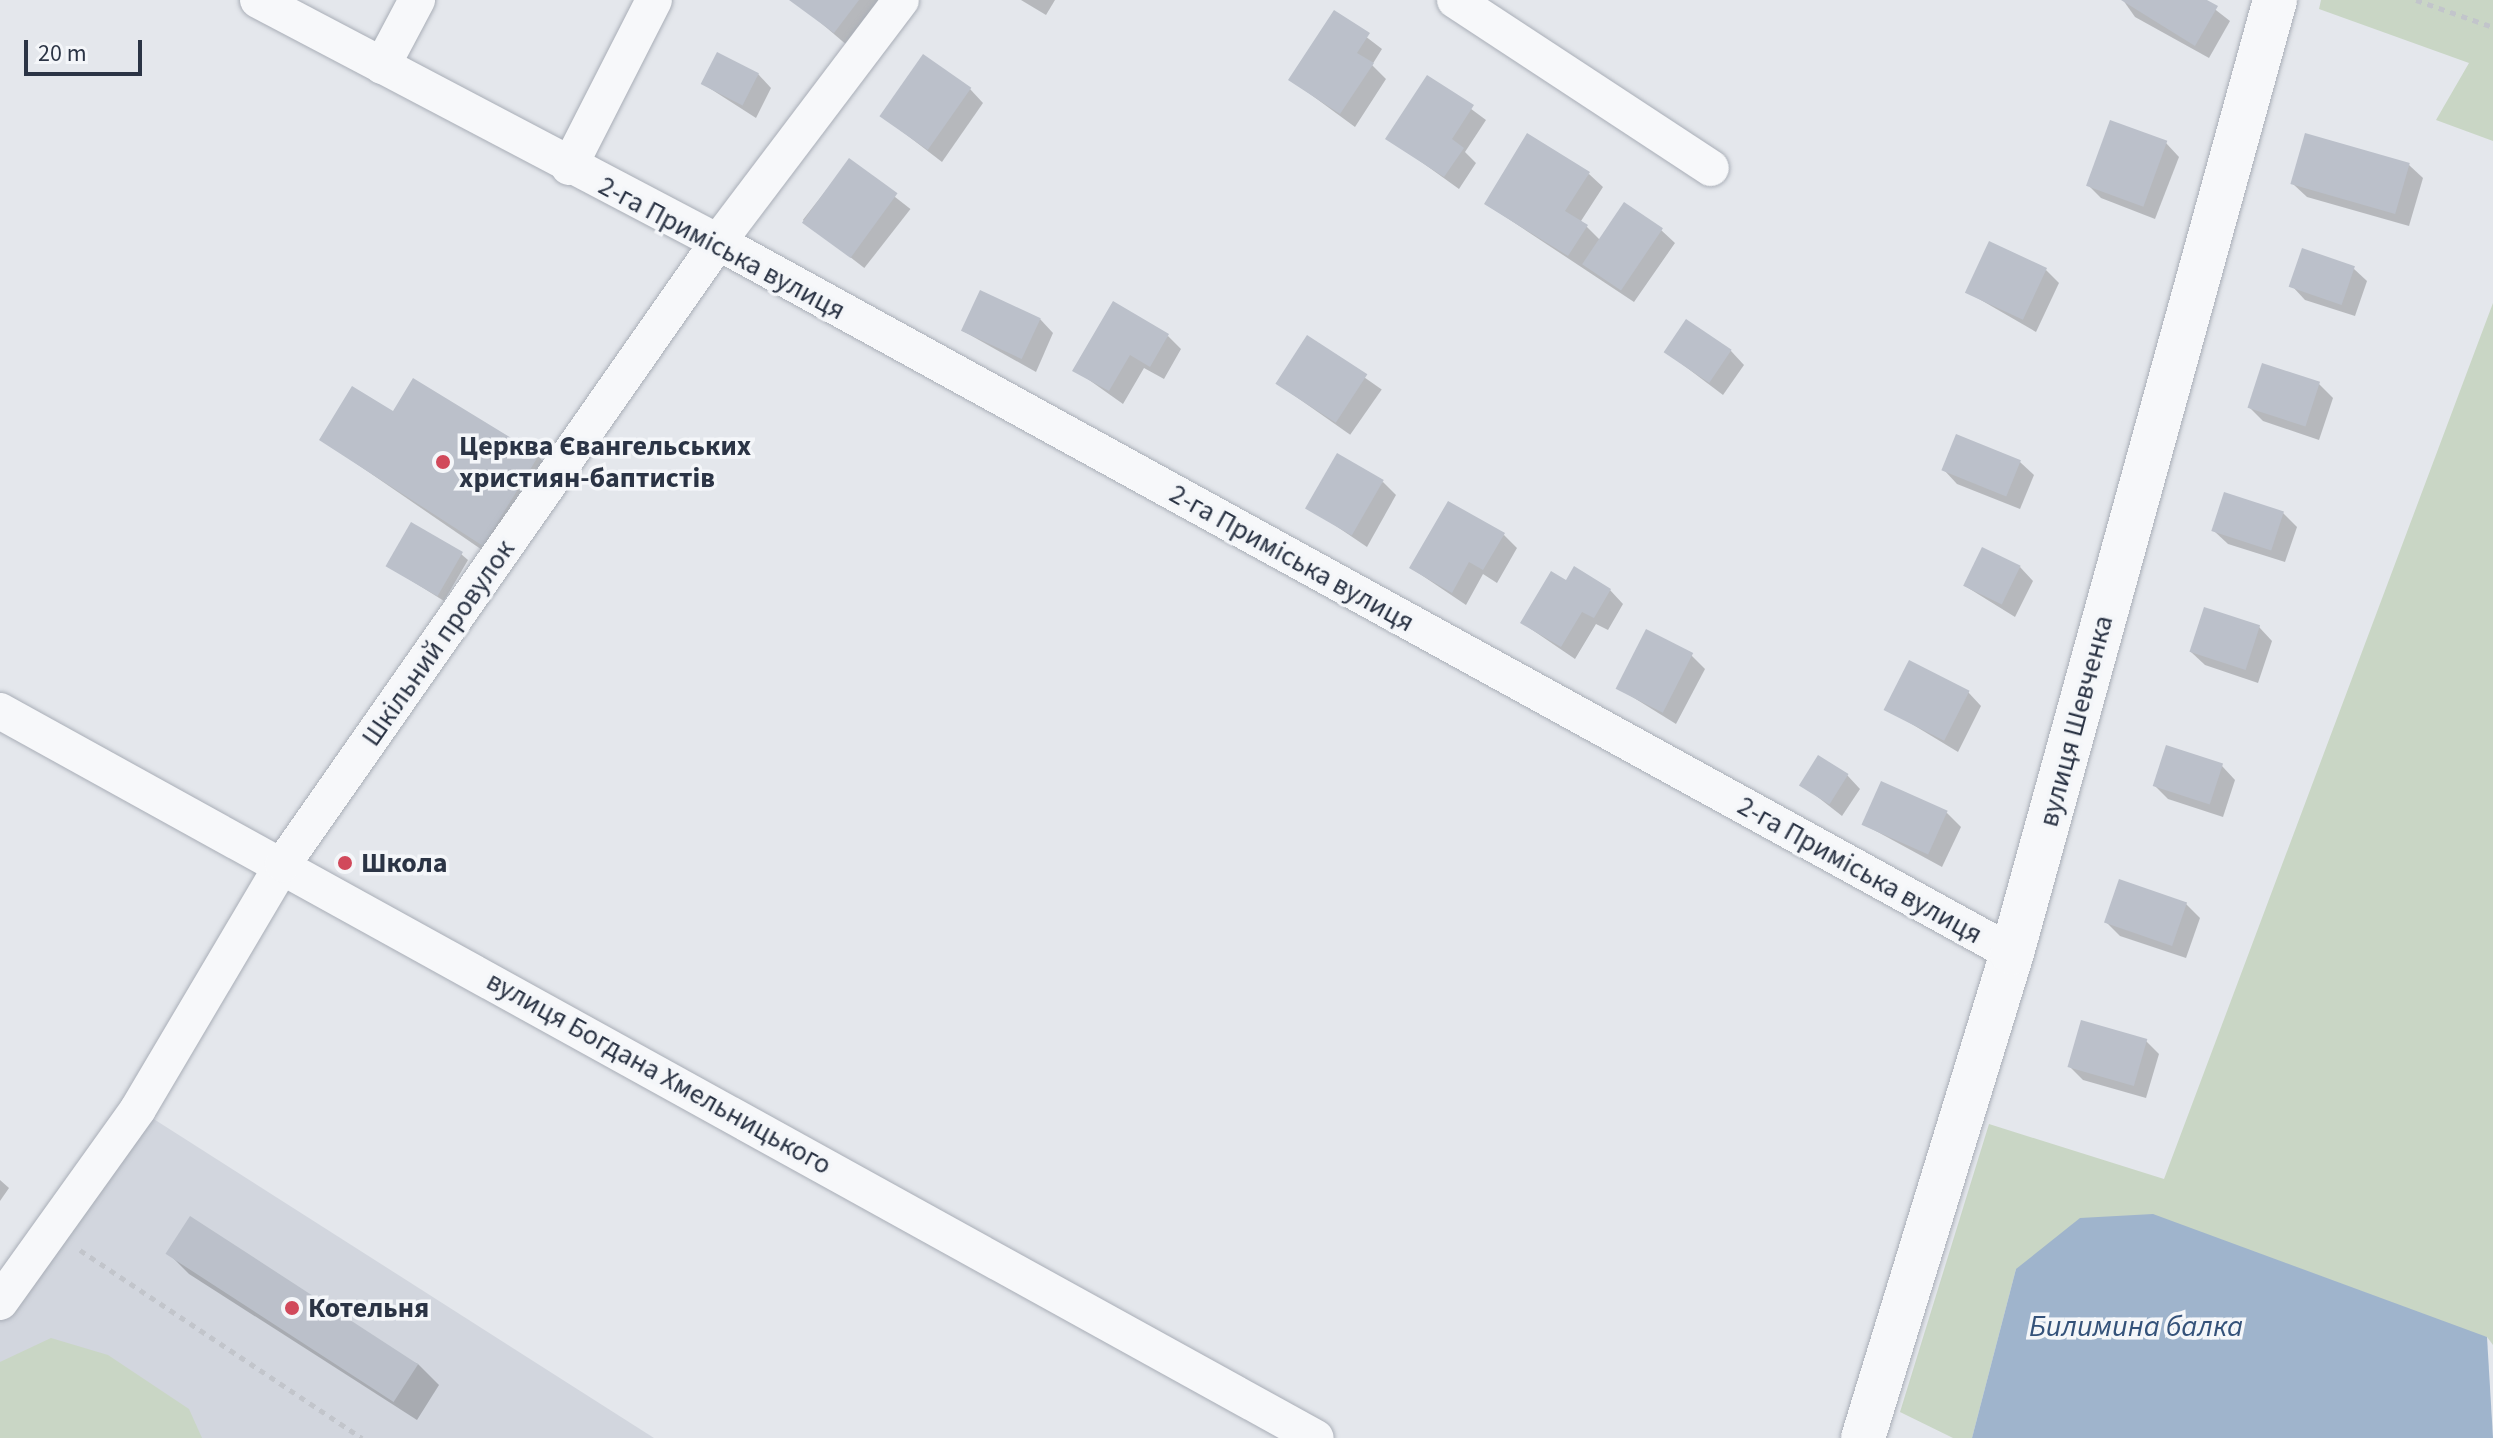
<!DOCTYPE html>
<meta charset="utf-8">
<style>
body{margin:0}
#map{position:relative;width:2493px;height:1438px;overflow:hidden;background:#e4e7ec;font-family:"Source Sans 3",sans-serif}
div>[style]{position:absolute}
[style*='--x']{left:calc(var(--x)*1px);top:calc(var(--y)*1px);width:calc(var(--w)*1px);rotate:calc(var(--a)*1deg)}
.built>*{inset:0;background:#d2d6de}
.green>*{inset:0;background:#c9d6c5}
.water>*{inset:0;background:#9fb4cc}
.shadow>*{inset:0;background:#0003;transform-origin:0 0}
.building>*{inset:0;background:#bbc0ca;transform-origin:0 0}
.path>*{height:5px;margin-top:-2.5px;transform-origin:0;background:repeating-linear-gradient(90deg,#c2c5cb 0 6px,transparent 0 12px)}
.roads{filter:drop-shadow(0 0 2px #a9aeb7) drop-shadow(0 0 2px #a9aeb7)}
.minor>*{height:36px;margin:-18px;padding:0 18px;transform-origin:18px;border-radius:18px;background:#f7f8fa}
.tertiary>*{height:44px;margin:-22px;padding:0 22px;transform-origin:22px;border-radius:22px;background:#f7f8fa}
.dots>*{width:22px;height:22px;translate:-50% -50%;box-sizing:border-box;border:4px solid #f4f6f9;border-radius:50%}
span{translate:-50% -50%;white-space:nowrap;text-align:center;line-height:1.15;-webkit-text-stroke:7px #f4f6f9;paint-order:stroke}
.street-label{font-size:28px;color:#2b3445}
.poi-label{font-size:28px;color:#2b3445;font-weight:700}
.left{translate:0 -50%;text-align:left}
.water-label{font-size:30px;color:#34527a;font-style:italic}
.scale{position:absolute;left:24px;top:40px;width:118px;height:36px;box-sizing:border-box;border:4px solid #2b3445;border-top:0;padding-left:10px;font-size:24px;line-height:28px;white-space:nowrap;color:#2b3445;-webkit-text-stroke:6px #f4f6f9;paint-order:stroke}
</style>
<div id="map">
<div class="built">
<i style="clip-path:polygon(138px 1109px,654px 1438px,0 1438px,0 1302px)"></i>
</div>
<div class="green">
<i style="clip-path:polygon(2321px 0,2493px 0,2493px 141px,2436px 120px,2469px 63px,2319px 9px)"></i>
<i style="clip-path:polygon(2493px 303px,2493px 1345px,2487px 1337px,2016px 1269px,1972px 1438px,1953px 1438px,1900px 1412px,1989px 1124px,2164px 1179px)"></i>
<i style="clip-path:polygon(51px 1338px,108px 1355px,189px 1409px,202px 1438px,0 1438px,0 1362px)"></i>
</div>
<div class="water">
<i style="clip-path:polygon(2153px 1214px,2487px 1337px,2493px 1438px,1972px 1438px,2016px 1269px,2080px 1218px)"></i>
</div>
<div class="shadow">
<i style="clip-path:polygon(794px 0,883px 0,848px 46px)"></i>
<i style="clip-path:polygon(1021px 0,1055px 0,1046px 15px)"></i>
<i style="clip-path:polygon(2123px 0,2203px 0,2230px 21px,2209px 58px,2135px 17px)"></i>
<i style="clip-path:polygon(1335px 13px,1382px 49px,1372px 65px,1386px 79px,1355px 127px,1291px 80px)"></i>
<i style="clip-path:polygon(758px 74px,771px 88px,756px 118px,703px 84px)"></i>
<i style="clip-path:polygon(1428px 77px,1486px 120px,1465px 152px,1476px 163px,1459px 189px,1388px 138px)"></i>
<i style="clip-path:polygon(970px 89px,983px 103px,942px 162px,882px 116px)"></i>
<i style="clip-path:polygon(2166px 143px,2179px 157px,2155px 219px,2101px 198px,2087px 184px)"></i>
<i style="left:849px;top:161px;width:78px;height:75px;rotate:38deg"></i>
<i style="clip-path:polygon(2409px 165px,2423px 178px,2409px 226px,2307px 197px,2293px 184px)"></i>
<i style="clip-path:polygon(1589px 174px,1603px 187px,1581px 221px,1600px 240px,1661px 230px,1675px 243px,1634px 302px,1486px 204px)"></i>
<i style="clip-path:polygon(2353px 268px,2367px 281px,2355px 316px,2305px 300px,2292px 286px)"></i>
<i style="clip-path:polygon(2046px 270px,2059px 283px,2036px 332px,1967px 292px)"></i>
<i style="clip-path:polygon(1040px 319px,1053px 333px,1036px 372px,963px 331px)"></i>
<i style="clip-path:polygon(1168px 336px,1181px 349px,1164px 379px,1144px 368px,1123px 404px,1075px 370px)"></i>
<i style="left:1308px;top:338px;width:90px;height:55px;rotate:35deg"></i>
<i style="clip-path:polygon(1731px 351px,1744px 365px,1723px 395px,1666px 352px)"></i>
<i style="clip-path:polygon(2264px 366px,2319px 384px,2333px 398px,2319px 440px,2263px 421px,2250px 408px)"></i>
<i style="clip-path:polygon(322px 440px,538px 456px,558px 477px,504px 565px)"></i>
<i style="clip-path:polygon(2020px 462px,2034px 475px,2020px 509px,1957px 484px,1944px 470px)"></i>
<i style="clip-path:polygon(1383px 482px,1396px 495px,1367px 547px,1308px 507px)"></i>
<i style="clip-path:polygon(2283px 513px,2297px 527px,2285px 562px,2228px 544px,2214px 531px)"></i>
<i style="clip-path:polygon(1504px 535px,1517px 548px,1497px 583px,1483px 574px,1466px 605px,1411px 568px)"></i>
<i style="clip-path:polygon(461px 554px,468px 560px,444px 601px,388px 566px)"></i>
<i style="clip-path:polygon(2020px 567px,2033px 581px,2015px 617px,1965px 586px)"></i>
<i style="clip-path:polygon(1567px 583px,1610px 590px,1623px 604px,1608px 630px,1596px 624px,1575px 659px,1522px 623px)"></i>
<i style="clip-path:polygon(2259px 627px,2272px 641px,2258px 683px,2205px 665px,2191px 652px)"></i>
<i style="clip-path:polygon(1691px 655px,1705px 669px,1676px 724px,1618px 688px)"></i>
<i style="clip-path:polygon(1968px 692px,1981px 706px,1958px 752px,1887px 709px)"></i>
<i style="clip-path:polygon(2222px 766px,2235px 780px,2223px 817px,2168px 799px,2154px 785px)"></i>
<i style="clip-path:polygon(1847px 775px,1860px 789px,1842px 816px,1801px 784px)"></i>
<i style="clip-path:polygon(1947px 813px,1961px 827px,1942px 867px,1863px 824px)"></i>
<i style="clip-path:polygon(2186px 904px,2200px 918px,2186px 958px,2120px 936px,2106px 922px)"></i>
<i style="clip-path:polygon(2146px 1041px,2159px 1054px,2146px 1098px,2083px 1080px,2069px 1066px)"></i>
<i style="clip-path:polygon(0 1180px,9px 1188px,0 1201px)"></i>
<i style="clip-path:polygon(168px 1253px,418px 1364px,439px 1385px,417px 1420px,189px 1274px)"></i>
</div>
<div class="building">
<i style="clip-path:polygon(789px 0,859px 0,834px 33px)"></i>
<i style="clip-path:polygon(2121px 0,2207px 0,2218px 6px,2195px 46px)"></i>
<i style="clip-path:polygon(1334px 10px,1370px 33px,1357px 53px,1374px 63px,1340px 114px,1288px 80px)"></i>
<i style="left:717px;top:52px;width:47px;height:36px;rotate:27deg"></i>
<i style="left:923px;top:54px;width:59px;height:76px;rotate:35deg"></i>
<i style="clip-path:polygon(1427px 75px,1474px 105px,1452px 139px,1464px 148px,1444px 177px,1385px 139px)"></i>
<i style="left:2110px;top:120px;width:61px;height:70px;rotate:20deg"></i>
<i style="clip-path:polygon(1527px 133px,1590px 172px,1565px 211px,1588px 225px,1568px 256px,1484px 204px)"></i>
<i style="left:2305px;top:133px;width:109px;height:53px;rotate:16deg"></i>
<i style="left:849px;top:158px;width:60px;height:80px;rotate:36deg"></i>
<i style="left:1624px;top:202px;width:47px;height:75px;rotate:34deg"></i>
<i style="left:1989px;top:241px;width:64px;height:57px;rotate:25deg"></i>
<i style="left:2302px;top:248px;width:56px;height:41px;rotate:19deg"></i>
<i style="left:980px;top:290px;width:67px;height:45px;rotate:25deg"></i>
<i style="clip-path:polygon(1113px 301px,1169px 334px,1150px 367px,1130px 355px,1109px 391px,1072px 371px)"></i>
<i style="left:1686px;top:319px;width:55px;height:40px;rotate:34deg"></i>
<i style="left:1307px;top:335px;width:72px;height:58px;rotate:33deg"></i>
<i style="left:2262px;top:363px;width:61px;height:47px;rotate:18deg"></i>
<i style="clip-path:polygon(413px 378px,539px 455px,483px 546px,319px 440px,352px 386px,393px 411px)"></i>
<i style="left:1956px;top:434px;width:70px;height:39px;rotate:22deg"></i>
<i style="left:1337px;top:453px;width:54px;height:64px;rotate:30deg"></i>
<i style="left:2224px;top:492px;width:63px;height:41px;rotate:18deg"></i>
<i style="clip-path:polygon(1448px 501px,1505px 533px,1483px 570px,1469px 562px,1452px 593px,1409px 568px)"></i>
<i style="left:411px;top:522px;width:60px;height:51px;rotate:30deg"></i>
<i style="left:1982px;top:547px;width:43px;height:43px;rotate:26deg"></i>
<i style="clip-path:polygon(1574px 566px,1611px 589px,1594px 618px,1582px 612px,1561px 647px,1520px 623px,1551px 571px,1566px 580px)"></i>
<i style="left:2204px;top:607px;width:59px;height:47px;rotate:18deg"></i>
<i style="left:1646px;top:629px;width:53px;height:67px;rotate:27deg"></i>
<i style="left:1909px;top:660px;width:68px;height:56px;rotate:27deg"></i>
<i style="left:2166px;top:745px;width:60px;height:43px;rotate:18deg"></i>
<i style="left:1818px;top:755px;width:36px;height:36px;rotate:32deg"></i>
<i style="left:1881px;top:781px;width:73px;height:48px;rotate:24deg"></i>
<i style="left:2119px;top:879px;width:72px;height:46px;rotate:19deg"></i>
<i style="left:2081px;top:1020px;width:69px;height:49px;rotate:16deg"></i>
<i style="left:190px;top:1216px;width:272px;height:45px;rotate:33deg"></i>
</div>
<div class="path">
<i style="--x:2416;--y:0;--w:82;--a:19.3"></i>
<i style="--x:80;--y:1250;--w:339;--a:33.7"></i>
</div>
<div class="roads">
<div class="minor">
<i style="--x:258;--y:0;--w:520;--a:27.75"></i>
<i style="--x:718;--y:242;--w:1476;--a:28.79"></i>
<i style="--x:1455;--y:0;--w:306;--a:33.3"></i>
<i style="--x:382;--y:66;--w:75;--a:-62.1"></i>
<i style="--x:569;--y:167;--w:187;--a:-63"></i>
<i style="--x:0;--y:711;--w:1503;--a:28.92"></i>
<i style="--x:0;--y:1302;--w:237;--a:-54.4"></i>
<i style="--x:138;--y:1109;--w:285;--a:-59.4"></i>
<i style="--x:283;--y:864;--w:759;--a:-55.03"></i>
<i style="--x:718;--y:242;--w:303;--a:-52.9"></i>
</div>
<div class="tertiary">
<i style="--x:1863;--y:1438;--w:507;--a:-72.92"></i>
<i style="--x:2012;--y:953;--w:989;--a:-74.57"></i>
</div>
</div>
<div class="dots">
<i style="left:443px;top:462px;background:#d1495b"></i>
<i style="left:345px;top:863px;background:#d1495b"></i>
<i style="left:292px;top:1308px;background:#d1495b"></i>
</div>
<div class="street-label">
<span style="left:722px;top:248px;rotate:28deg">2-га Приміська вулиця</span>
<span style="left:1292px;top:558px;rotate:29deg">2-га Приміська вулиця</span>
<span style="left:438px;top:643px;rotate:-55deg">Шкільний провулок</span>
<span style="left:2076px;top:721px;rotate:-75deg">вулиця Шевченка</span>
<span style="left:1860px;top:870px;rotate:29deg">2-га Приміська вулиця</span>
<span style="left:659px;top:1073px;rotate:29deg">вулиця Богдана Хмельницького</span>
</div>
<div class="poi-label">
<span class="left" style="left:459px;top:462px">Церква Євангельських<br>християн-баптистів</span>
<span class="left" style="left:361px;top:863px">Школа</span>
<span class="left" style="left:308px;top:1308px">Котельня</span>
</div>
<div class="water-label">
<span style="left:2136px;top:1327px">Билимина балка</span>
</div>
<div class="scale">20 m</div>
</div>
